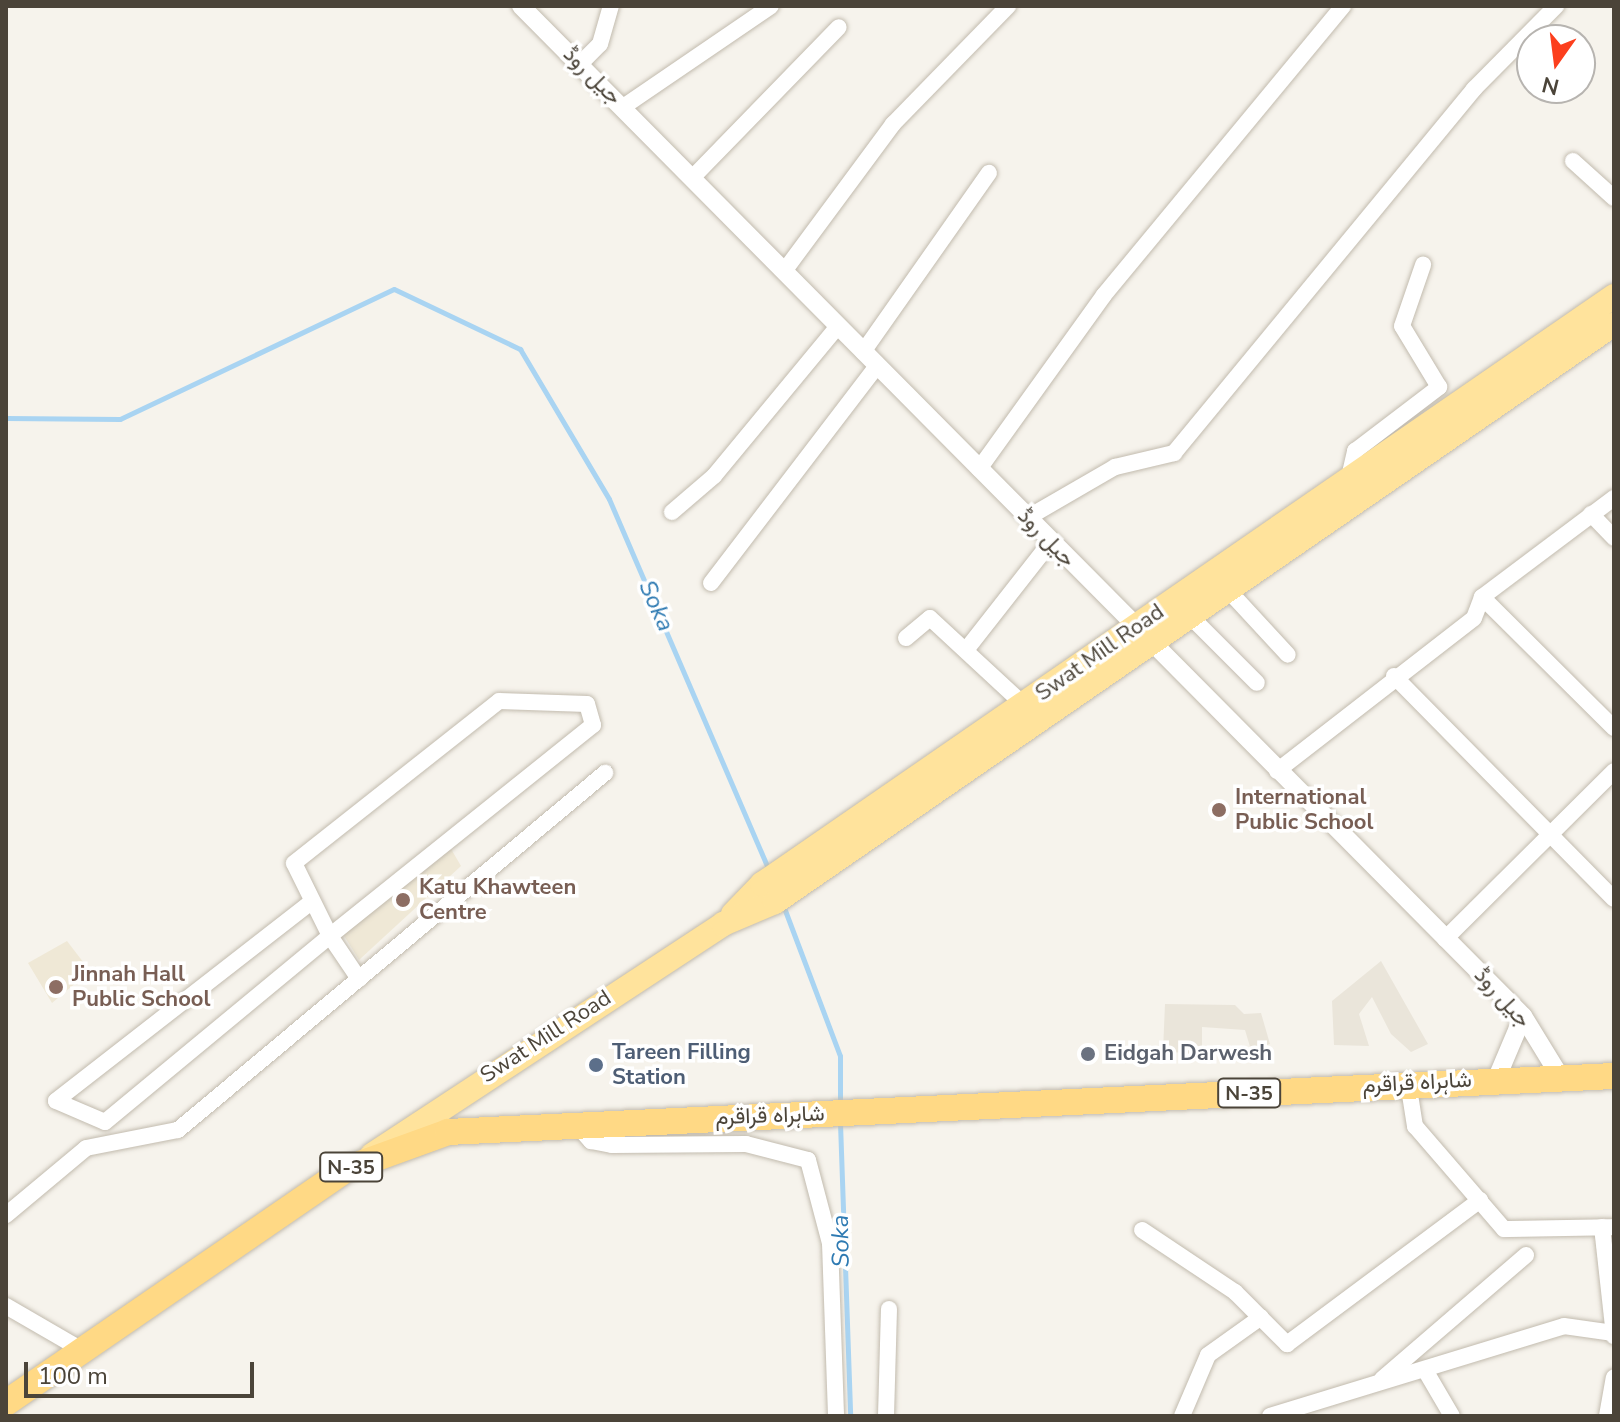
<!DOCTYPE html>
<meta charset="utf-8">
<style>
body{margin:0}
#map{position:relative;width:1620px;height:1422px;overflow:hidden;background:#f6f3ec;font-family:"Nunito Sans",Vazirmatn,sans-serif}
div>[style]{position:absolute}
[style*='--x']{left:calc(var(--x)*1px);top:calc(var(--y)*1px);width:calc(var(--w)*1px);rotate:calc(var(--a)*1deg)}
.residential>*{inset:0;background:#eae5da}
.education>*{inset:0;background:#efe8d6}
.stream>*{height:5px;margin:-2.5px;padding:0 2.5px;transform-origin:2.5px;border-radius:2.5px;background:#a9d4f2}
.roads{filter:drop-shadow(0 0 2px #c2bbae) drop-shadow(0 0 2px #c2bbae)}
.minor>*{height:16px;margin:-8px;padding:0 8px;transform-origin:8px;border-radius:8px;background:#fff}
.tertiary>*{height:18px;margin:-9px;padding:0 9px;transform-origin:9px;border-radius:9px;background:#fff}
.primary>*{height:24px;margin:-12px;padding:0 12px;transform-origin:12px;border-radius:12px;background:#ffe39c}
.trunk>*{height:26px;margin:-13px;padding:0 13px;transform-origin:13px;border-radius:13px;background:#ffd985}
.dots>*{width:22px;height:22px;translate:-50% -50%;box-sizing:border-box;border:4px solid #fff;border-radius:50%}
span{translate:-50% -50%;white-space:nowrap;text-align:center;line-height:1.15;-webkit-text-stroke:7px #fff;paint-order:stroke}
.shield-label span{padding:2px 6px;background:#fff;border:2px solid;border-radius:6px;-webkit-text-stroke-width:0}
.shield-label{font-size:20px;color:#4b4439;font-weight:700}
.street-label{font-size:22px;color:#4b4439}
.education-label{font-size:22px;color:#785e54;font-weight:700}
.left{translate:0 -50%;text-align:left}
.service-label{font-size:22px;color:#4e5e75;font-weight:700}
.worship-label{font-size:22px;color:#5b616d;font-weight:700}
.water-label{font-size:24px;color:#2e7ab2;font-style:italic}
.frame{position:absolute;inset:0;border:8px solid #4b4439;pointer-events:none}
.north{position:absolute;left:1516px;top:24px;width:80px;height:80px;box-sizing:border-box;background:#fff;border:2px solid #b7b4b0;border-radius:50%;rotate:194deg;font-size:22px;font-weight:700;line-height:32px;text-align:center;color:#4b4439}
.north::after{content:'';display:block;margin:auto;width:28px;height:36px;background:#fc3f1d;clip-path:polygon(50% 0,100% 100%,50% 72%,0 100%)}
.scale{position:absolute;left:24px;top:1362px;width:230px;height:36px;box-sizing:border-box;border:4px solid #4b4439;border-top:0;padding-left:10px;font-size:24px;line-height:28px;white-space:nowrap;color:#4b4439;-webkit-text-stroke:6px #fff;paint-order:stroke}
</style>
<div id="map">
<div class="residential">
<i style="clip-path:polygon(1381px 961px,1428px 1044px,1411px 1052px,1391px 1034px,1372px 997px,1359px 1014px,1369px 1046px,1334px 1045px,1332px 1001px)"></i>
<i style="clip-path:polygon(1165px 1004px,1235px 1005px,1244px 1014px,1261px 1013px,1270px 1044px,1251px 1050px,1245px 1030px,1202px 1027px,1202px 1055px,1163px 1051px)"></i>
</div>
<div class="education">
<i style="clip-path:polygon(447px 842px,461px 866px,359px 960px,343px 934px)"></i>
<i style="clip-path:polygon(67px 941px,90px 971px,52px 1003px,28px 963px)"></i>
</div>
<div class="stream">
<i style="--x:6;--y:418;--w:114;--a:0.5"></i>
<i style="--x:120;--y:419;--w:303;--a:-25.4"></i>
<i style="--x:394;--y:289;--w:140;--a:25.5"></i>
<i style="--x:520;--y:349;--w:174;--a:59.3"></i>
<i style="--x:609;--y:499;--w:404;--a:66.7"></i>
<i style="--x:783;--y:905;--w:161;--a:69.3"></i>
<i style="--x:840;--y:1056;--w:49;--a:90"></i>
<i style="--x:840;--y:1123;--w:293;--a:88"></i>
</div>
<div class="roads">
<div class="minor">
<i style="--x:580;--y:64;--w:28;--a:-45"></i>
<i style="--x:600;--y:44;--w:40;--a:-74"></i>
<i style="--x:623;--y:107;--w:179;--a:-34.3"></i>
<i style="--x:1573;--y:161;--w:55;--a:42.1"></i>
<i style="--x:695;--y:175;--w:206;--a:-45.8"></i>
<i style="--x:785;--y:270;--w:182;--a:-53.5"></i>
<i style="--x:893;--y:124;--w:165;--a:-45.7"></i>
<i style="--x:863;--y:352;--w:219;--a:-54.9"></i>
<i style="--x:979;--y:469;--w:214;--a:-54.3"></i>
<i style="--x:1104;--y:295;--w:375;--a:-50.4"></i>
<i style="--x:1350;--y:473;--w:23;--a:-77"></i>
<i style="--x:1355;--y:451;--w:106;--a:-37.3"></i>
<i style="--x:1439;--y:387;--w:71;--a:-121.2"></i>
<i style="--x:1402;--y:326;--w:65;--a:-71"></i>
<i style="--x:672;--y:512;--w:55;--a:-40.6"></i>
<i style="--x:714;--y:476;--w:195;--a:-50.4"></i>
<i style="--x:1591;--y:514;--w:33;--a:46"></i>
<i style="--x:1027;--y:518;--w:102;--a:-30.1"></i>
<i style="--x:1115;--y:467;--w:61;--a:-13.3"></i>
<i style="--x:1174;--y:453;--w:472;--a:-50.5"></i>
<i style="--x:1474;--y:89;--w:117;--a:-45.3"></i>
<i style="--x:711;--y:583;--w:273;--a:-52.6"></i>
<i style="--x:1228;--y:590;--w:88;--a:47.3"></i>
<i style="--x:1482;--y:597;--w:186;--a:44.8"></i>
<i style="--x:1191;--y:617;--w:93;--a:45"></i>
<i style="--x:906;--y:638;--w:31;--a:-40"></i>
<i style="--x:930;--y:618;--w:128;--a:42.8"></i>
<i style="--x:966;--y:650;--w:136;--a:-51.9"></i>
<i style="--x:1394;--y:676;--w:313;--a:45.4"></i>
<i style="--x:1277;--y:771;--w:249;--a:-37.8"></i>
<i style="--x:1474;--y:618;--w:22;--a:-69"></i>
<i style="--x:1482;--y:597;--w:165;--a:-36.9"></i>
<i style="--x:310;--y:903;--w:322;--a:142.1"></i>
<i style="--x:56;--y:1101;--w:53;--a:23.2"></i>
<i style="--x:105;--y:1122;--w:292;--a:-39.6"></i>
<i style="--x:330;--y:936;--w:81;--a:-116.3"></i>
<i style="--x:294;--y:863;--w:261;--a:-38.3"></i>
<i style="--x:499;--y:701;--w:88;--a:2"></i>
<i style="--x:587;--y:704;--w:22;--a:74"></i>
<i style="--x:593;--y:725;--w:337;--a:141.3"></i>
<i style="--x:330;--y:936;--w:52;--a:56"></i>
<i style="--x:1445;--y:939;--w:238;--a:-44.8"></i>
<i style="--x:1408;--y:1082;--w:45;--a:81"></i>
<i style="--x:1415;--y:1126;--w:136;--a:49.2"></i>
<i style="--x:1504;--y:1229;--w:110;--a:-1"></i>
<i style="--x:576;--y:1124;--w:23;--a:49"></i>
<i style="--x:591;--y:1141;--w:21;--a:11"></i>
<i style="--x:612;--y:1145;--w:134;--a:-0.4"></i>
<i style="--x:746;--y:1144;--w:64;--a:14.5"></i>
<i style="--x:808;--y:1160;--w:86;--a:75.2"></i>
<i style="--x:830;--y:1243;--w:173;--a:88"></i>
<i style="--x:6;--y:1215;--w:104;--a:-39.9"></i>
<i style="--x:86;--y:1148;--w:94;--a:-11.1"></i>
<i style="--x:178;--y:1130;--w:557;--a:-39.9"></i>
<i style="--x:1602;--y:1227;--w:110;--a:83.7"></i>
<i style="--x:1142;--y:1230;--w:112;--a:33.7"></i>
<i style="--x:1235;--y:1292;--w:74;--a:45"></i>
<i style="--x:1287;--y:1344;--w:241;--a:-36.7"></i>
<i style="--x:6;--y:1306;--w:88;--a:30.1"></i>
<i style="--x:1425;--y:1370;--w:53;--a:59.6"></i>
<i style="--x:1382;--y:1379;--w:190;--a:-40.7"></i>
<i style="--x:886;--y:1416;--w:107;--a:-88.4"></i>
<i style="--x:1182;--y:1416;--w:66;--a:-66.9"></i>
<i style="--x:1208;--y:1355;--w:65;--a:-35.6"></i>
<i style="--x:1270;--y:1416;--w:307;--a:-17"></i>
<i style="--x:1564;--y:1326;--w:50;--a:8"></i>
<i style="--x:1607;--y:1416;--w:39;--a:-80"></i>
</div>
<div class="tertiary">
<i style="--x:521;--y:6;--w:1423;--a:45.23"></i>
<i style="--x:1523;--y:1016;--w:73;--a:58.5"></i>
<i style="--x:1496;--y:1080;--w:69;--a:-67.1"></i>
</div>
<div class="primary">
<i style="--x:733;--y:914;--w:42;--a:-46"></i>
<i style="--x:762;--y:884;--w:1035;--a:-34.61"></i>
<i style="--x:372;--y:1155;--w:420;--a:-33.3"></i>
<i style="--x:723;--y:924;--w:56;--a:-22.9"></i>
<i style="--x:775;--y:902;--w:1019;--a:-34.56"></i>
</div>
<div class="trunk">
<i style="--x:6;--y:1403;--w:413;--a:-34.5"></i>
<i style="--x:346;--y:1169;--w:109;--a:-19.9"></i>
<i style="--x:448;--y:1132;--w:1167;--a:-2.75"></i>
</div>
</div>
<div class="dots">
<i style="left:1219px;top:810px;background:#8d6e63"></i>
<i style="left:403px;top:900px;background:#8d6e63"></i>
<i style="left:56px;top:987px;background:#8d6e63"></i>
<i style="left:1088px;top:1054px;background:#6b7280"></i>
<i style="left:596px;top:1065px;background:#5c6f8a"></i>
</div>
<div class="shield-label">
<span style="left:1249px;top:1093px">N-35</span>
<span style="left:351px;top:1167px">N-35</span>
</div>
<div class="street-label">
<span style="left:592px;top:76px;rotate:45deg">جیل روڈ</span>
<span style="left:1046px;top:538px;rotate:46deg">جیل روڈ</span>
<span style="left:1100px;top:653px;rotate:-35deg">Swat Mill Road</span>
<span style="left:1502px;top:998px;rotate:48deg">جیل روڈ</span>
<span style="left:546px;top:1037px;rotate:-33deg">Swat Mill Road</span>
<span style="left:1417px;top:1083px;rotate:-3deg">شاہراہ قراقرم</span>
<span style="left:770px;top:1116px;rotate:-2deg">شاہراہ قراقرم</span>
</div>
<div class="education-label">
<span class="left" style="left:1235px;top:810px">International<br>Public School</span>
<span class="left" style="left:419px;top:900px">Katu Khawteen<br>Centre</span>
<span class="left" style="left:72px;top:987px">Jinnah Hall<br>Public School</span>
</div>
<div class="service-label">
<span class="left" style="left:612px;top:1065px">Tareen Filling<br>Station</span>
</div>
<div class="worship-label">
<span class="left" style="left:1104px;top:1054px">Eidgah Darwesh</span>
</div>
<div class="water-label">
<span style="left:656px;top:606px;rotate:66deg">Soka</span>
<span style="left:841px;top:1241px;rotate:-91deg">Soka</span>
</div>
<div class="frame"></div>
<div class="north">N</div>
<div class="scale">100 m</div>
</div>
